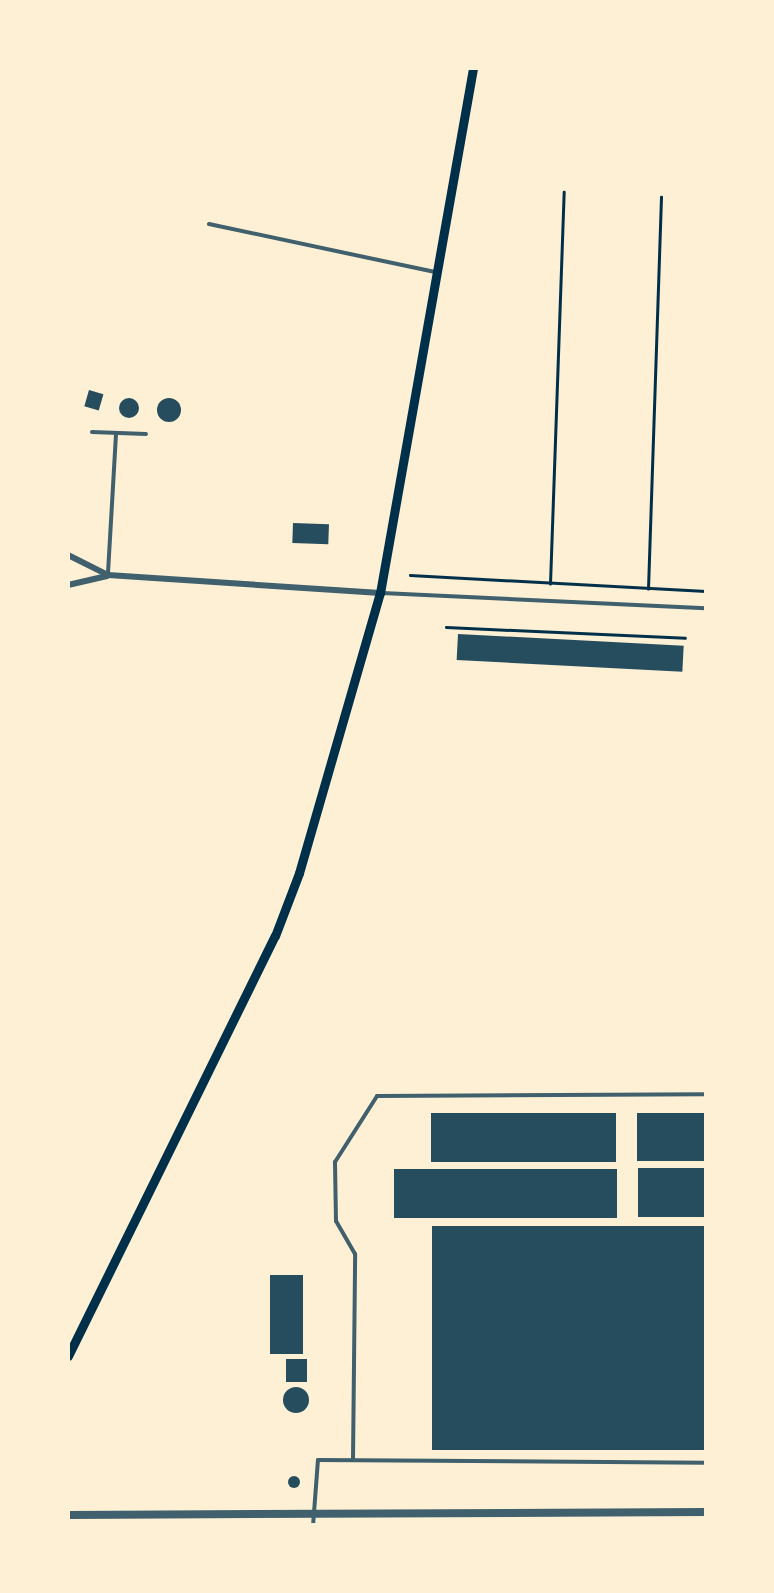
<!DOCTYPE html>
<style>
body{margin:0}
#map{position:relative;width:774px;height:1593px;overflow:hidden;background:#fdf0d5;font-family:Commissioner,sans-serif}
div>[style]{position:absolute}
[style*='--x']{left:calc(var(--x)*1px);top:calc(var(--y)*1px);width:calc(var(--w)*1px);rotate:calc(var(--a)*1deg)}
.building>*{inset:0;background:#264d5e;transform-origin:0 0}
.round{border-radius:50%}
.path>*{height:2.5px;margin:-1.25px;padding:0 1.25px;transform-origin:1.25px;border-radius:1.25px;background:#003049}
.service>*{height:4px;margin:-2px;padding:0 2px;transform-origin:2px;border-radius:2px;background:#3f606c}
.minor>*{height:6px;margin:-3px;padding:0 3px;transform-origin:3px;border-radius:3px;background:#3f606c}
.tertiary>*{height:8px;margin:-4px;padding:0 4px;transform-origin:4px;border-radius:4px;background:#3f606c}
.secondary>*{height:9px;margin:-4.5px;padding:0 4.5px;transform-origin:4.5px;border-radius:4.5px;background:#003049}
span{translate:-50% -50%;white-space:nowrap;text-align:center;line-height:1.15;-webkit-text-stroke:8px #fdf0d5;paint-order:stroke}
.frame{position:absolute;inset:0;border:70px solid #fdf0d5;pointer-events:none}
</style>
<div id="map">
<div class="building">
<i style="left:89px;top:390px;width:15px;height:17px;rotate:16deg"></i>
<i class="round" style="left:119px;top:398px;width:20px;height:20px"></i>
<i class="round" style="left:157px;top:398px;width:24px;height:24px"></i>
<i style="left:293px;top:523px;width:36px;height:20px;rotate:2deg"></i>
<i style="left:458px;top:634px;width:226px;height:26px;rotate:3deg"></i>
<i style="left:431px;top:1113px;width:185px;height:49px"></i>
<i style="left:637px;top:1113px;width:69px;height:48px"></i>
<i style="left:638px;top:1168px;width:68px;height:49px"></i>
<i style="left:394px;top:1169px;width:223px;height:49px"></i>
<i style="left:706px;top:1226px;width:224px;height:274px;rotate:90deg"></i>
<i style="left:270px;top:1275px;width:33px;height:79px"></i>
<i style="left:286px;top:1359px;width:21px;height:23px"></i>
<i class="round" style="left:283px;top:1387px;width:26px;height:26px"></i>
<i class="round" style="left:288px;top:1476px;width:12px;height:12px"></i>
</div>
<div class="path">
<i style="--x:410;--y:575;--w:296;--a:3.1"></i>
<i style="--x:550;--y:584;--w:392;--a:-88"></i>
<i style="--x:648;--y:589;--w:392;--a:-88.1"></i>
<i style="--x:446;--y:627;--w:239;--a:2.6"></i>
</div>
<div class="service">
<i style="--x:209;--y:224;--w:230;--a:12"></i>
<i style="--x:92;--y:432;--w:54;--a:2.1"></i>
<i style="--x:108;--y:573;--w:140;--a:-86.7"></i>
<i style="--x:382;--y:593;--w:324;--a:2.7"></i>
<i style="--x:353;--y:1460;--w:206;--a:-89.4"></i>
<i style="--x:355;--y:1254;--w:38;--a:-120"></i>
<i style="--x:336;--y:1221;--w:59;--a:-91"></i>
<i style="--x:335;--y:1162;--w:78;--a:-57.5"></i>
<i style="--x:377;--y:1096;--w:329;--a:-0.3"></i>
<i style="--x:313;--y:1526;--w:66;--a:-85.7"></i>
<i style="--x:318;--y:1460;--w:388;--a:0.4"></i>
</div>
<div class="minor">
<i style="--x:68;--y:555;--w:45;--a:26.6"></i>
<i style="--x:108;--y:575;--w:273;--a:3.8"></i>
<i style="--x:68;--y:585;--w:40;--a:-13"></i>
</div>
<div class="tertiary">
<i style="--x:68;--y:1515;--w:638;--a:-0.27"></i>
</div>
<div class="secondary">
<i style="--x:68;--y:1356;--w:468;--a:-63.8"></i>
<i style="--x:275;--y:936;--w:67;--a:-69.1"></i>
<i style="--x:299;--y:873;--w:291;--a:-73.9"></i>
<i style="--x:380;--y:593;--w:533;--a:-79.95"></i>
</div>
<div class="frame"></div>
</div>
